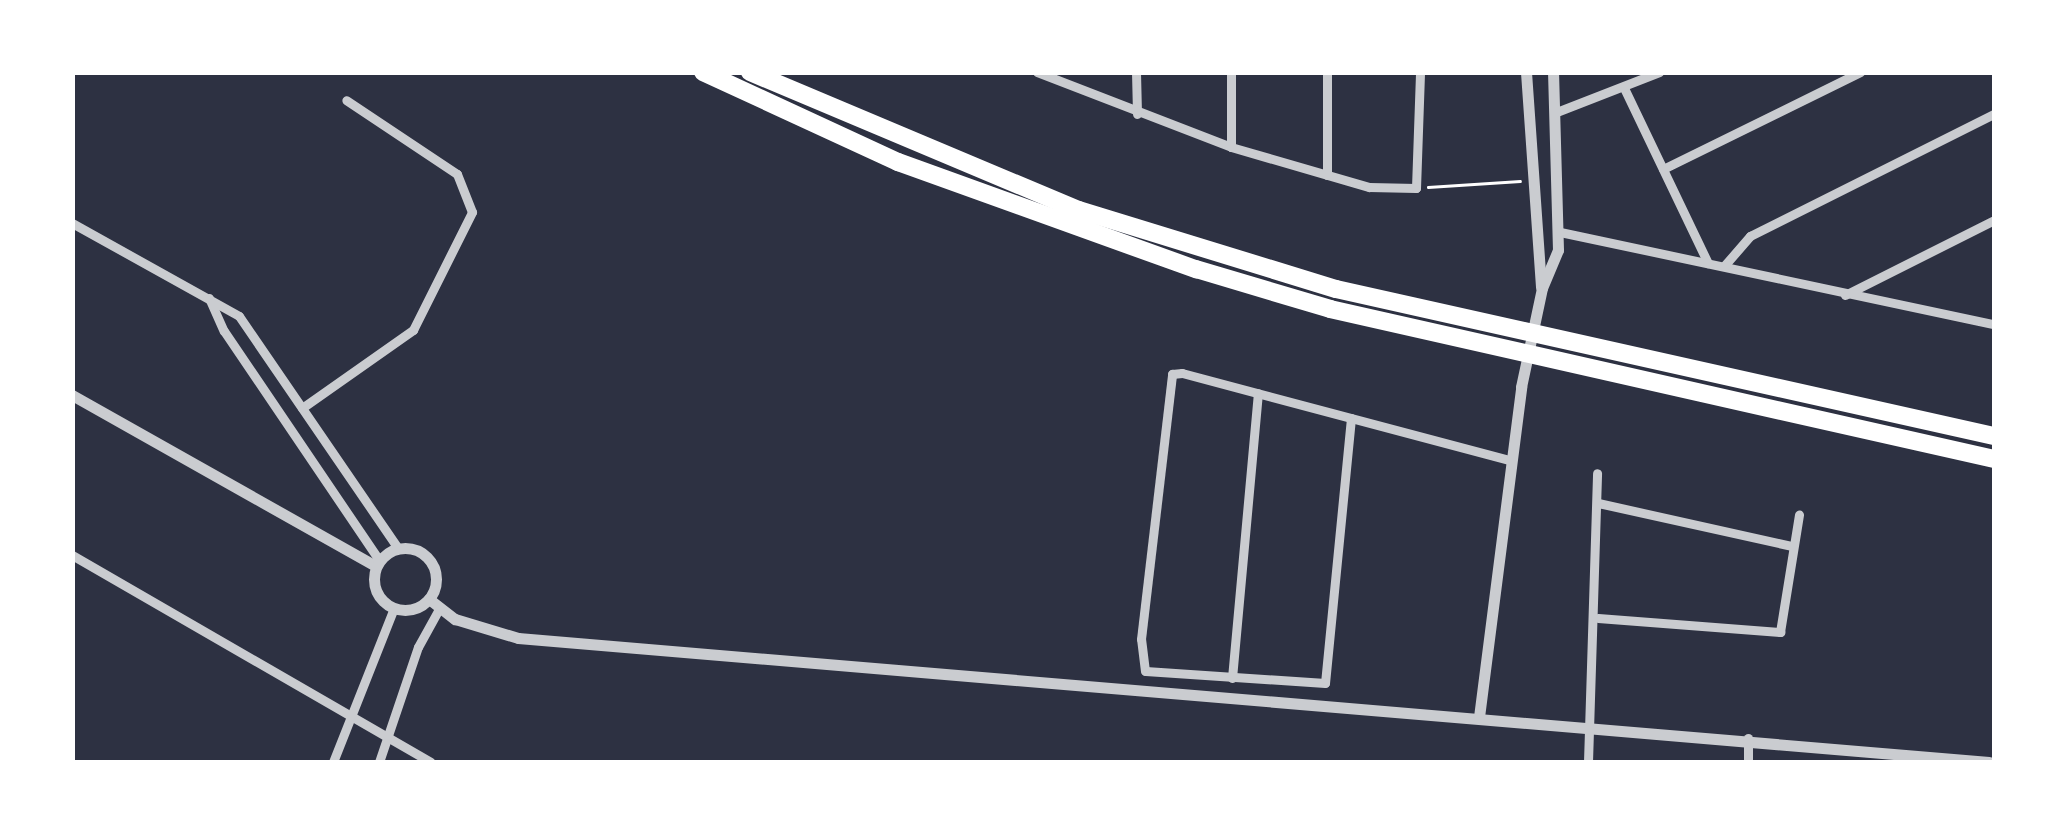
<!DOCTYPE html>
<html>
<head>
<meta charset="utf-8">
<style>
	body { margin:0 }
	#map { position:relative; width:2067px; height:835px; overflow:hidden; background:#2d3142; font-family:"DejaVu Sans",sans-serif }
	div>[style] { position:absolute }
	.path>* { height:2.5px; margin:-1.25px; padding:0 1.25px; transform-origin:1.25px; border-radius:1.25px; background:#fff }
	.minor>* { height:9px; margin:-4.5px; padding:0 4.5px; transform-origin:4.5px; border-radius:4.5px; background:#caccd0 }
	.tertiary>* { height:11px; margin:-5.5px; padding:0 5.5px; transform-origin:5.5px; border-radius:5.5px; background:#caccd0 }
	.tertiary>.ring { margin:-5.5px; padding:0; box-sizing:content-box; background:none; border:11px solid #caccd0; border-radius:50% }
	.motorway>* { height:18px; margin:-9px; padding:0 9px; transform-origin:9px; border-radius:9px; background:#fff }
	span { translate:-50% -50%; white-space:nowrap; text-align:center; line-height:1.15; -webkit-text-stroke:10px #fff; paint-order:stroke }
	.frame { position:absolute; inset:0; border:75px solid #fff; pointer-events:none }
</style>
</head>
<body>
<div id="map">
	<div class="path">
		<div style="left:1428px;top:187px;width:92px;rotate:-3.7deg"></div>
	</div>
	<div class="minor">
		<div style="left:1037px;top:72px;width:208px;rotate:21.1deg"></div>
		<div style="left:1231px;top:147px;width:144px;rotate:16.2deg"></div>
		<div style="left:1369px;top:187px;width:47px;rotate:1.2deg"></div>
		<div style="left:1416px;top:188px;width:116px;rotate:-88deg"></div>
		<div style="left:1136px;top:72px;width:42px;rotate:88.6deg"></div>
		<div style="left:1327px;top:72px;width:103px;rotate:90deg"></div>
		<div style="left:1625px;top:90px;width:192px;rotate:64.4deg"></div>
		<div style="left:1554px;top:113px;width:113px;rotate:-21.3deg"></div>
		<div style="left:1231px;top:147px;width:75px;rotate:-90deg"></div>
		<div style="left:1663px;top:169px;width:220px;rotate:-26.2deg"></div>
		<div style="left:72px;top:223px;width:191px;rotate:29.1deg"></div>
		<div style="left:239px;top:316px;width:281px;rotate:55.6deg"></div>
		<div style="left:1560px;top:232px;width:444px;rotate:12deg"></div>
		<div style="left:1724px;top:266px;width:40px;rotate:-49deg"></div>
		<div style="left:1750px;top:236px;width:273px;rotate:-26.6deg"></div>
		<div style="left:1845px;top:295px;width:167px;rotate:-26.7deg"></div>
		<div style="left:209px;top:298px;width:36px;rotate:66deg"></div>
		<div style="left:224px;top:331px;width:277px;rotate:55.9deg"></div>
		<div style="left:302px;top:408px;width:136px;rotate:-35.1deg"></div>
		<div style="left:413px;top:330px;width:132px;rotate:-63.4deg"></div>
		<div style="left:472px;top:212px;width:41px;rotate:-111.5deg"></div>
		<div style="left:457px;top:174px;width:133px;rotate:-146.3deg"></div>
		<div style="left:1351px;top:418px;width:266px;rotate:95.6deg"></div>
		<div style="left:1325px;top:683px;width:180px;rotate:-176.2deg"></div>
		<div style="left:1145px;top:671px;width:32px;rotate:-97deg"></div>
		<div style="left:1141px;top:639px;width:267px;rotate:-83.3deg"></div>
		<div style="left:1172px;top:374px;width:10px;rotate:-6deg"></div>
		<div style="left:1182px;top:373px;width:339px;rotate:14.9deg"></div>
		<div style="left:1598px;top:503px;width:199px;rotate:12.5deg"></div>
		<div style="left:72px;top:555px;width:414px;rotate:30deg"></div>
		<div style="left:1598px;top:618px;width:183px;rotate:4.4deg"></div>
		<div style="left:1780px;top:632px;width:119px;rotate:-80.8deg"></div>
		<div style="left:1232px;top:678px;width:286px;rotate:-84.8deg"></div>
		<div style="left:1748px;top:738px;width:24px;rotate:90deg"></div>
		<div style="left:333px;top:762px;width:166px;rotate:-68.4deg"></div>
		<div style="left:379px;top:762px;width:121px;rotate:-71.3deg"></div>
		<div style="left:418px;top:647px;width:43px;rotate:-61.1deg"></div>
		<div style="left:1588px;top:762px;width:289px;rotate:-88.2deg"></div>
	</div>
	<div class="tertiary">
		<div style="left:1526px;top:72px;width:216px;rotate:86deg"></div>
		<div style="left:72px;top:395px;width:349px;rotate:29.4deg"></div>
		<div class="ring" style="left:374px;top:548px;width:51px;height:51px"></div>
		<div style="left:429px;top:599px;width:33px;rotate:38deg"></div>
		<div style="left:455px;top:619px;width:66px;rotate:16.8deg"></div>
		<div style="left:518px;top:638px;width:1476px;rotate:4.82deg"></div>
		<div style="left:1479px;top:717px;width:333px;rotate:-82.7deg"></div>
		<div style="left:1521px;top:387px;width:101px;rotate:-78deg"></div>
		<div style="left:1542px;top:288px;width:41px;rotate:-67.2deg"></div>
		<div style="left:1558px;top:250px;width:178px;rotate:-91.6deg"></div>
	</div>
	<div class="motorway">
		<div style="left:703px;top:72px;width:215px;rotate:24.8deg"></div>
		<div style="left:898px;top:162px;width:317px;rotate:19.8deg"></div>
		<div style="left:1196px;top:269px;width:140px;rotate:16.6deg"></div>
		<div style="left:1330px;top:309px;width:681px;rotate:12.73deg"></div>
		<div style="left:750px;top:72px;width:357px;rotate:22.8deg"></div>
		<div style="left:1079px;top:210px;width:269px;rotate:17.1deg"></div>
		<div style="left:1336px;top:289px;width:674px;rotate:12.59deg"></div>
	</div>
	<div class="frame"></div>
</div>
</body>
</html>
